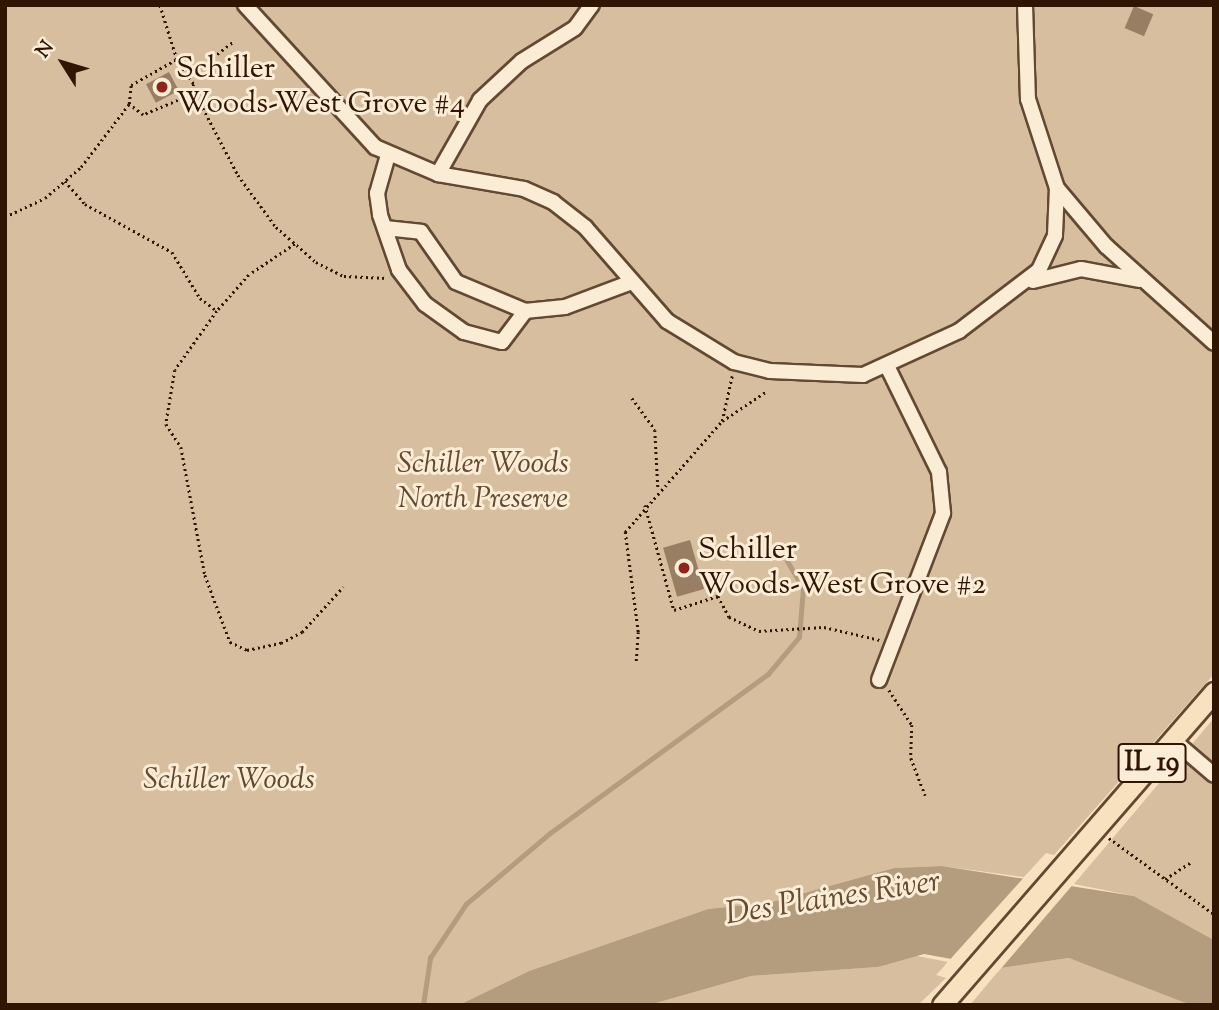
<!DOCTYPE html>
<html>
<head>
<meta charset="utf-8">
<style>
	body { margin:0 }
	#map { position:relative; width:1219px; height:1010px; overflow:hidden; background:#f8e1be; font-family:"Sorts Mill Goudy",serif }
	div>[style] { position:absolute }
	.green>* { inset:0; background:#d6be9e }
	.water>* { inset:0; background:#b49c7e }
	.pier>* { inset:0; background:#f8e1be }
	.stream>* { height:4.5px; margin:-2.25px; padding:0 2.25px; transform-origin:2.25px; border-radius:2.25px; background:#b49c7e }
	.building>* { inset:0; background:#987f64; transform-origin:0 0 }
	.path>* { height:2.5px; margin-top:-1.25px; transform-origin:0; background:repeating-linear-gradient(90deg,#311503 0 2px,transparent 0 5.5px) }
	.roads { filter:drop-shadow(2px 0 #634832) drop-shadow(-2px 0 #634832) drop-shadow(0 2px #634832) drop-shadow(0 -2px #634832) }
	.minor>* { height:14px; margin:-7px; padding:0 7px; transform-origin:7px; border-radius:7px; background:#faecd5 }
	.major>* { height:19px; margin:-9.5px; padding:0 9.5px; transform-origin:9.5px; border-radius:9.5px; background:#f8e1be }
	.dots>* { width:19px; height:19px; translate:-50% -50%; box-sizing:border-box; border:4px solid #faecd5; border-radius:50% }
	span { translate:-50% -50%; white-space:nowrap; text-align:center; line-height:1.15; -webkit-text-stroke:6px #faecd5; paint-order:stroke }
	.shield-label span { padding:2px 5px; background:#faecd5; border:2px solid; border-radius:5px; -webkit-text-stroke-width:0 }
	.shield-label { font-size:28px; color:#311503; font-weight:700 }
	.poi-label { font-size:30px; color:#311503 }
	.left { translate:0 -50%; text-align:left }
	.park-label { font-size:30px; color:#634832; font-style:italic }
	.water-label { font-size:32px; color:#654b34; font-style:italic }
	.frame { position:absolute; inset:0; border:7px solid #311503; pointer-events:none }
	.north { position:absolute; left:28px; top:28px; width:70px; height:70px; -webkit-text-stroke:5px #faecd5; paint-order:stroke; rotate:307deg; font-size:19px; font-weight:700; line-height:28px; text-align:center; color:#311503 }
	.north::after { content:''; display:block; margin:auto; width:24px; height:32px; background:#311503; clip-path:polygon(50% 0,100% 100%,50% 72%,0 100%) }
</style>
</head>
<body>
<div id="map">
	<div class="green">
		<div style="clip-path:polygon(5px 5px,1214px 5px,1214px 674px,1054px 855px,1046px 853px,1024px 877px,942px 866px,894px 868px,772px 902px,708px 909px,529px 971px,459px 1005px,5px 1005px)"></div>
		<div style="clip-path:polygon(1214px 718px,1214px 940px,1134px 896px,1074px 884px)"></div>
		<div style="clip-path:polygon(907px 954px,948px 962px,936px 975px,946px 978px,918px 1005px,649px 1005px,751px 976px,878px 967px)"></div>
		<div style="clip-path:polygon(1069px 958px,1138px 982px,1191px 1005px,970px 1005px,1001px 968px)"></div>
	</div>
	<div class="water">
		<div style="clip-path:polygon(942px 866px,1134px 896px,1214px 940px,1214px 1005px,1191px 1005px,1069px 958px,1001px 968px,924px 954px,878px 967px,751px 976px,649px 1005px,459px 1005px,529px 971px,708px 909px,772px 902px,894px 868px)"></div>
	</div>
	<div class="pier">
		<div style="clip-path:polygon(1027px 874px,1076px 881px,998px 972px,945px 965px)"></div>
	</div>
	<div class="stream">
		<div style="left:423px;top:1005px;width:48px;rotate:-81.5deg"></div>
		<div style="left:430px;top:958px;width:65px;rotate:-56.3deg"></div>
		<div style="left:466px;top:904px;width:110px;rotate:-40.2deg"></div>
		<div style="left:550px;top:833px;width:270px;rotate:-36.1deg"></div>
		<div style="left:768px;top:674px;width:48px;rotate:-50deg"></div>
		<div style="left:799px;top:637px;width:49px;rotate:-85.3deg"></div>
		<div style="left:803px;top:588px;width:31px;rotate:-121deg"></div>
	</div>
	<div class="building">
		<div style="left:1134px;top:6px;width:21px;height:24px;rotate:23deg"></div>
		<div style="left:169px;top:72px;width:21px;height:26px;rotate:62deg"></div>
		<div style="left:690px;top:540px;width:51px;height:28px;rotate:74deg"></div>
	</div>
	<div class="path">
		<div style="left:160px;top:5px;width:57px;rotate:72.5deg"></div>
		<div style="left:177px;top:59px;width:30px;rotate:56deg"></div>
		<div style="left:194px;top:84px;width:13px;rotate:117deg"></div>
		<div style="left:188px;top:96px;width:49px;rotate:157.1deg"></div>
		<div style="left:143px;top:115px;width:18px;rotate:-142deg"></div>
		<div style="left:129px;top:104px;width:19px;rotate:-84deg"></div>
		<div style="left:131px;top:85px;width:53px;rotate:-29.5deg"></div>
		<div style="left:191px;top:74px;width:54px;rotate:-37.5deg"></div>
		<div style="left:188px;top:96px;width:19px;rotate:39deg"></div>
		<div style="left:203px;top:108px;width:76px;rotate:62.4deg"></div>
		<div style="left:238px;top:175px;width:64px;rotate:53.8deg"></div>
		<div style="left:276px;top:227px;width:53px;rotate:41.2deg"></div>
		<div style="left:316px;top:262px;width:31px;rotate:27deg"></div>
		<div style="left:344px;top:276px;width:43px;rotate:2.7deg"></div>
		<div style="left:65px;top:181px;width:30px;rotate:49deg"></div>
		<div style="left:85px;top:204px;width:99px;rotate:28.9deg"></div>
		<div style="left:172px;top:252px;width:54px;rotate:58.7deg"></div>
		<div style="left:200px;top:298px;width:21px;rotate:37deg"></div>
		<div style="left:5px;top:217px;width:44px;rotate:-25.4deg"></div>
		<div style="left:45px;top:198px;width:48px;rotate:-40.7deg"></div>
		<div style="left:81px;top:167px;width:79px;rotate:-52.7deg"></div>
		<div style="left:295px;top:244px;width:55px;rotate:146deg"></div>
		<div style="left:249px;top:275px;width:48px;rotate:131.6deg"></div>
		<div style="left:217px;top:311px;width:72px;rotate:125.4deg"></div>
		<div style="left:175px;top:370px;width:55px;rotate:99.5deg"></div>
		<div style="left:166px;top:424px;width:27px;rotate:57deg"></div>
		<div style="left:181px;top:447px;width:130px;rotate:79.4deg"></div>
		<div style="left:205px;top:575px;width:72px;rotate:69.5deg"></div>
		<div style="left:230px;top:642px;width:19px;rotate:25deg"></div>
		<div style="left:247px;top:650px;width:35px;rotate:-12deg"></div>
		<div style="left:281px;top:643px;width:24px;rotate:-28deg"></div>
		<div style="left:302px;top:632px;width:61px;rotate:-47.7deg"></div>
		<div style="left:632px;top:398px;width:39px;rotate:54deg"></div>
		<div style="left:655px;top:430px;width:57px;rotate:87deg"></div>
		<div style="left:722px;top:421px;width:54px;rotate:-33.7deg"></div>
		<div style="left:645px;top:505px;width:109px;rotate:74.6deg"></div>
		<div style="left:674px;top:610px;width:46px;rotate:-17.7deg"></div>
		<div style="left:718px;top:596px;width:24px;rotate:62deg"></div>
		<div style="left:729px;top:617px;width:33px;rotate:25deg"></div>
		<div style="left:759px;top:631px;width:65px;rotate:-3.5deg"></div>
		<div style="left:824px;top:627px;width:57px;rotate:13.1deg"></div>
		<div style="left:636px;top:661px;width:29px;rotate:-86deg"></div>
		<div style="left:638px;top:632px;width:101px;rotate:-97.4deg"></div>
		<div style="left:625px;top:532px;width:147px;rotate:-48.9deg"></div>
		<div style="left:722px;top:421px;width:46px;rotate:-77.5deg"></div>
		<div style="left:889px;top:690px;width:42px;rotate:56.7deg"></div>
		<div style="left:912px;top:725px;width:33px;rotate:92deg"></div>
		<div style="left:911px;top:758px;width:40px;rotate:69deg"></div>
		<div style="left:1109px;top:838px;width:130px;rotate:35.9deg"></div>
		<div style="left:1165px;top:879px;width:30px;rotate:-33deg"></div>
	</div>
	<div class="roads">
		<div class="minor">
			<div style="left:245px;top:5px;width:193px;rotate:47.5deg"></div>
			<div style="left:375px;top:147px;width:69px;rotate:23.2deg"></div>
			<div style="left:438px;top:174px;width:87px;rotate:9.9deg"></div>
			<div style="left:524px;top:189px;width:32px;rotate:24deg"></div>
			<div style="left:553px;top:202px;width:41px;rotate:38deg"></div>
			<div style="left:585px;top:227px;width:125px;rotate:48.9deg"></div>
			<div style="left:667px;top:321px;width:79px;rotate:31.5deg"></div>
			<div style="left:734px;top:362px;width:37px;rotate:14deg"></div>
			<div style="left:770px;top:371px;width:93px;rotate:2.5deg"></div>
			<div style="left:863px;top:375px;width:106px;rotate:-24.6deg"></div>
			<div style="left:959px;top:331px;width:101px;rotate:-37.3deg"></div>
			<div style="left:1039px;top:270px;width:38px;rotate:-65deg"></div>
			<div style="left:1055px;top:235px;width:47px;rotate:-87.6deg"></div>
			<div style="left:1025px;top:5px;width:94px;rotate:88.2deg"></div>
			<div style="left:1028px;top:99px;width:94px;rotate:72deg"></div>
			<div style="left:1057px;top:188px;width:76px;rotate:49.8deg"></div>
			<div style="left:1106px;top:246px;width:145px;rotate:41.9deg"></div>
			<div style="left:388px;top:155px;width:40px;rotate:106deg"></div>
			<div style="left:377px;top:193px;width:22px;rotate:82deg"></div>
			<div style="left:380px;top:215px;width:58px;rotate:70.9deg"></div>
			<div style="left:399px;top:270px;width:43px;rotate:52.6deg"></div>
			<div style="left:425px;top:304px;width:48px;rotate:35.7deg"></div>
			<div style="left:464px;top:332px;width:39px;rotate:15deg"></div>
			<div style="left:502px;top:342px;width:39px;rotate:-53deg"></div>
			<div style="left:438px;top:174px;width:85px;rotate:-60.4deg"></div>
			<div style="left:480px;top:100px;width:57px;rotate:-42.9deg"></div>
			<div style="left:522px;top:61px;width:62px;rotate:-31.9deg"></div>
			<div style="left:575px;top:28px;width:29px;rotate:-54deg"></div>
			<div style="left:385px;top:228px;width:36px;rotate:6deg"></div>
			<div style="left:421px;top:232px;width:61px;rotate:55deg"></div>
			<div style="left:456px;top:282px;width:75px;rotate:22.8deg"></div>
			<div style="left:525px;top:311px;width:40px;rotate:-5.7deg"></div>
			<div style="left:565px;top:307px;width:68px;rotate:-20.6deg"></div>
			<div style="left:1033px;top:281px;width:49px;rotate:-14deg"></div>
			<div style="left:1081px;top:269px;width:59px;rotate:10.7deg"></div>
			<div style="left:879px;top:680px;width:179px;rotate:-69deg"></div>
			<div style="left:943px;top:513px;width:41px;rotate:-95.6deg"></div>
			<div style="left:939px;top:472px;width:116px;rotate:-116.1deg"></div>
			<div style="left:1172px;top:739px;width:55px;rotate:40.6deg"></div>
		</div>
		<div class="major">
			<div style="left:942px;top:1005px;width:415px;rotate:-49deg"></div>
		</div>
	</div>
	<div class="dots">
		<div style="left:162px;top:87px;background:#8f2418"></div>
		<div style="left:684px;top:568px;background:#8f2418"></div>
	</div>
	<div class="shield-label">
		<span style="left:1152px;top:763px">IL 19</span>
	</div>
	<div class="poi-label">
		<span class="left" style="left:176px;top:87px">Schiller<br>Woods-West Grove #4</span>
		<span class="left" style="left:698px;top:568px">Schiller<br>Woods-West Grove #2</span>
	</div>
	<div class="park-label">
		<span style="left:483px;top:482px">Schiller Woods<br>North Preserve</span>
		<span style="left:229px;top:781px">Schiller Woods</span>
	</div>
	<div class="water-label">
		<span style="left:833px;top:899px;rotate:-9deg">Des Plaines River</span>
	</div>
	<div class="frame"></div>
	<div class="north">N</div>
</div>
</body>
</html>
